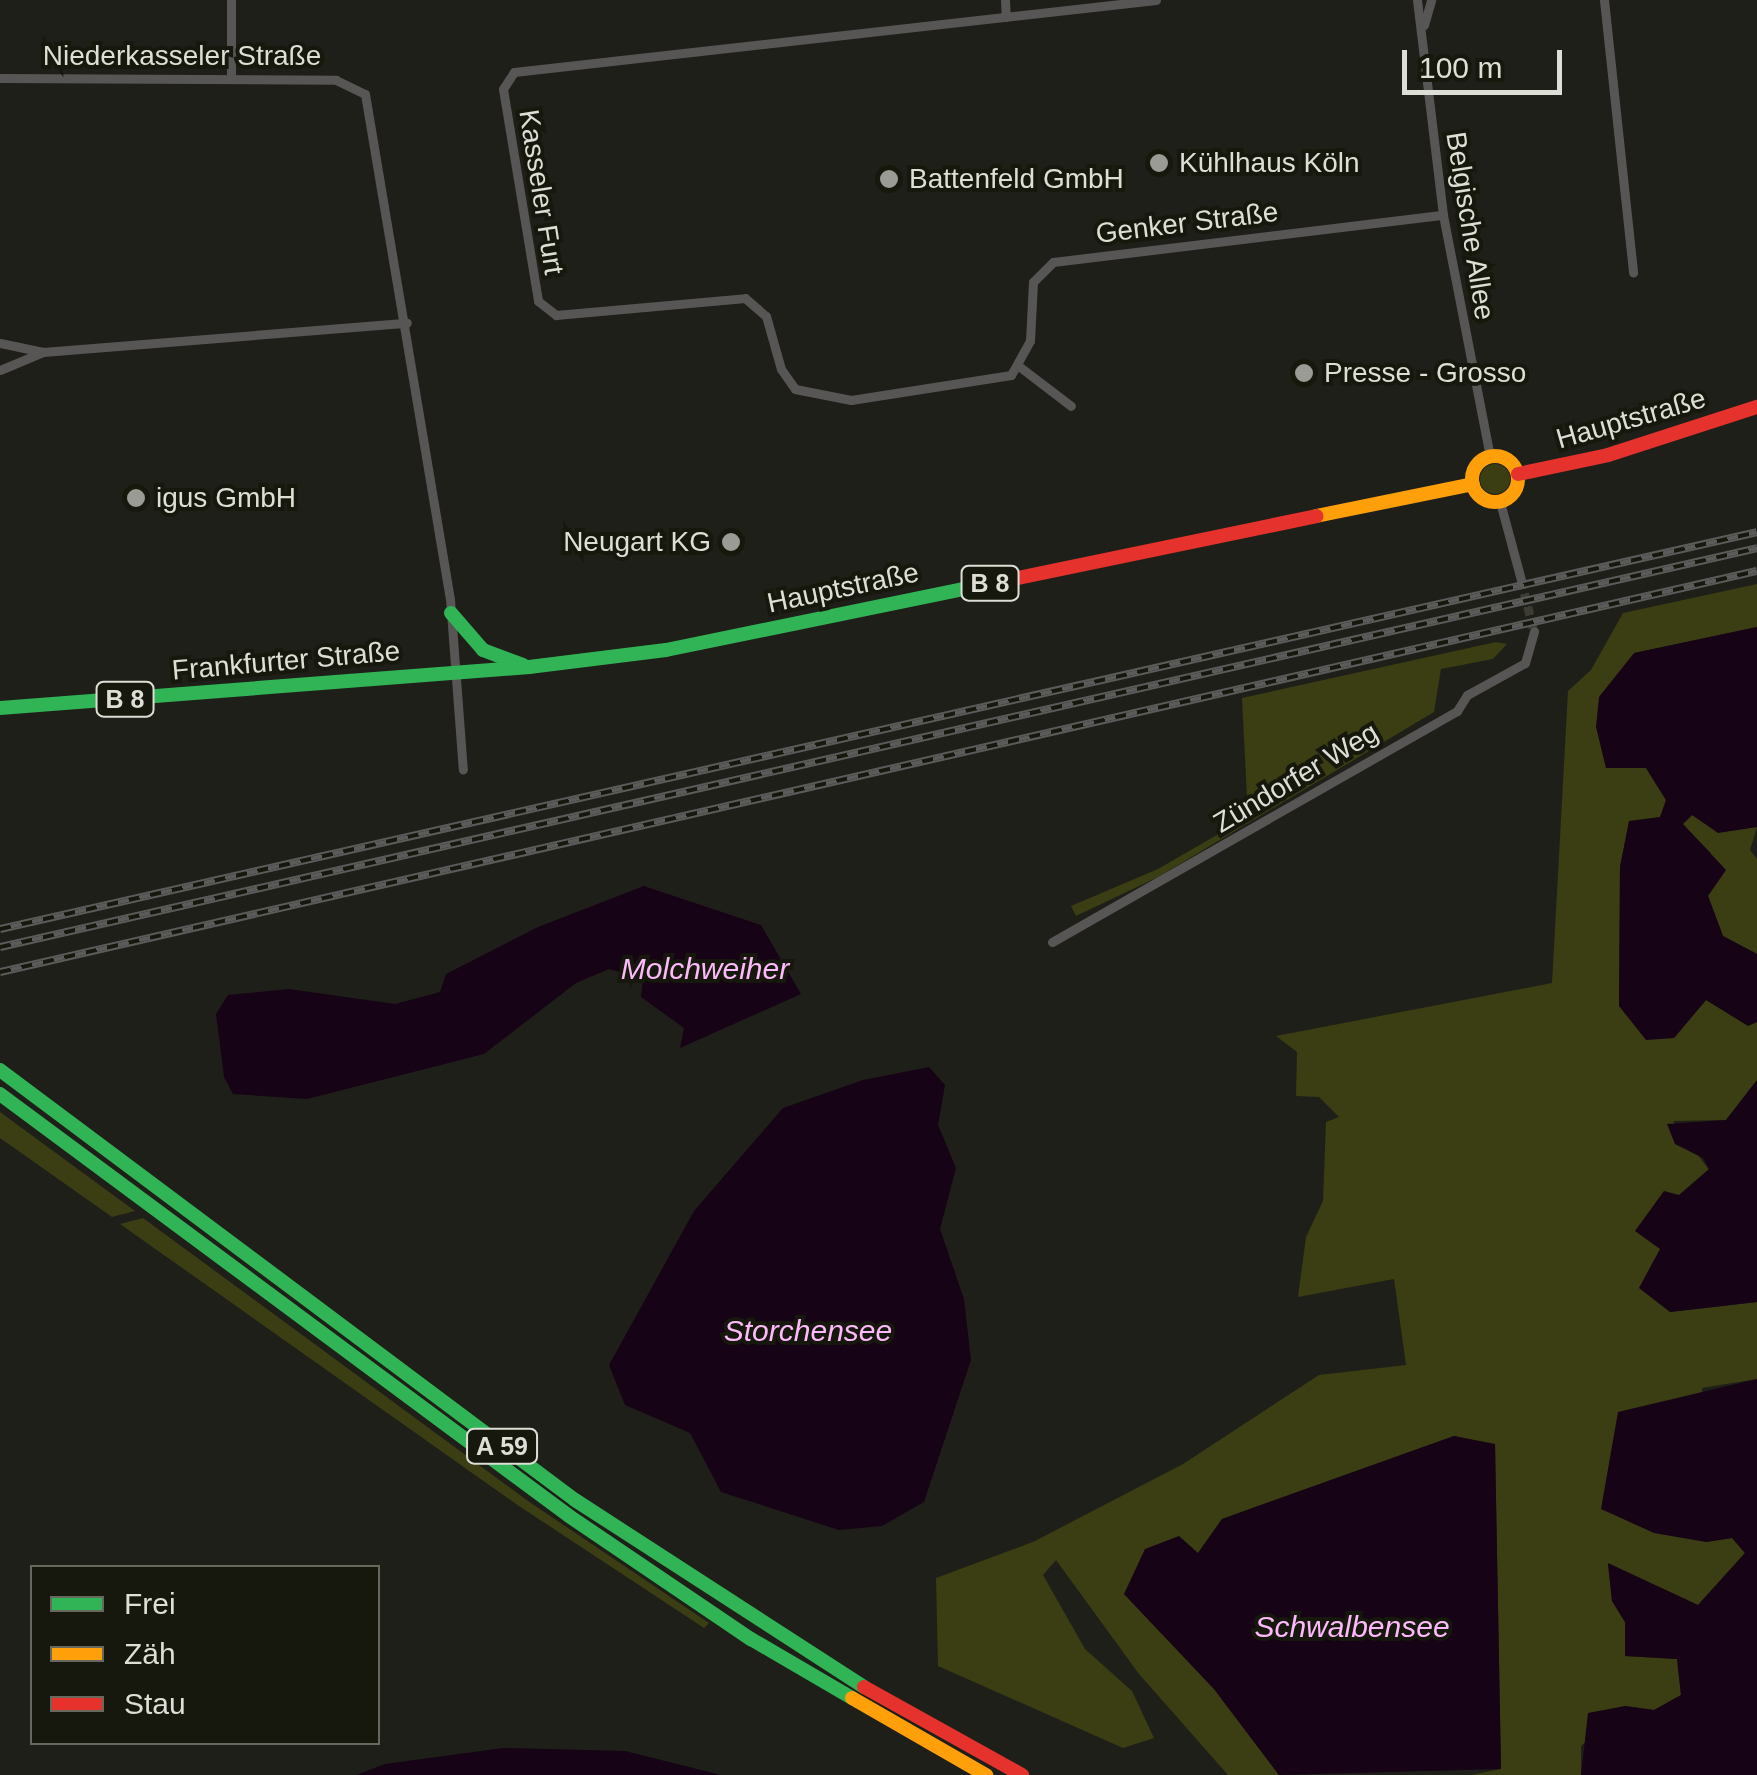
<!DOCTYPE html>
<html>
<head>
<meta charset="utf-8">
<style>
	body { margin:0 }
	#map { position:relative; width:1757px; height:1775px; overflow:hidden; background:#1f1f19; font-family:Helvetica,sans-serif }
	div>[style] { position:absolute }
	.green>* { inset:0; background:#3b3d13 }
	.round { border-radius:50% }
	.water>* { inset:0; background:#160315 }
	.street-tunnel>* { height:9px; margin-top:-4.5px; transform-origin:0; background:repeating-linear-gradient(90deg,#3c3c35 0 9px,transparent 0 13.5px) }
	.street>* { height:9px; margin:-4.5px; padding:0 4.5px; transform-origin:4.5px; border-radius:4.5px; background:#575655 }
	.fast>* { height:14px; margin:-7px; padding:0 7px; transform-origin:7px; border-radius:7px; background:#30b455 }
	.slow>* { height:14px; margin:-7px; padding:0 7px; transform-origin:7px; border-radius:7px; background:#ff9f0a }
	.slow>.ring { margin:-7px; padding:0; box-sizing:content-box; background:none; border:14px solid #ff9f0a; border-radius:50% }
	.jam>* { height:14px; margin:-7px; padding:0 7px; transform-origin:7px; border-radius:7px; background:#e5322d }
	.rail>* { height:8px; margin-top:-4px; transform-origin:0; background:repeating-linear-gradient(90deg,#17180d 0 11px,#5b5b5a 0 22px); box-sizing:border-box; border-block:2px solid #5b5b5a }
	.dots>* { width:28px; height:28px; translate:-50% -50%; box-sizing:border-box; border:5px solid #17180d; border-radius:50% }
	span { translate:-50% -50%; white-space:nowrap; text-align:center; line-height:1.15; -webkit-text-stroke:8px #17180d; paint-order:stroke }
	.shield-label span { padding:2px 8px; background:#17180d; border:2px solid; border-radius:8px; -webkit-text-stroke-width:0 }
	.shield-label { font-size:25px; color:#ddded6; font-weight:700 }
	.street-label { font-size:28px; color:#ddded6 }
	.poi-label { font-size:28px; color:#ddded6 }
	.left { translate:0 -50%; text-align:left }
	.right { translate:-100% -50%; text-align:right }
	.water-label { font-size:30px; color:#fdbafa; font-style:italic }
	.legend { position:absolute; left:30px; top:1565px; width:350px; height:180px; box-sizing:border-box; background:#17180d; border:2px solid #66675d; margin:0; padding:12px 18px; list-style:none; font-size:30px; color:#ddded6 }
	.legend li { display:flex; align-items:center; gap:20px; height:50px }
	.legend b { width:50px; border:2px solid #66675d }
	.scale { position:absolute; left:1402px; top:50px; width:160px; height:45px; box-sizing:border-box; border:5px solid #ddded6; border-top:0; padding-left:12px; font-size:30px; line-height:35px; white-space:nowrap; color:#ddded6; -webkit-text-stroke:8px #17180d; paint-order:stroke }
</style>
</head>
<body>
<div id="map">
	<div class="green">
		<div class="round" style="left:1480px;top:464px;width:30px;height:30px"></div>
		<div style="clip-path:polygon(1757px 584px,1757px 627px,1634px 653px,1646px 768px,1666px 800px,1661px 817px,1629px 822px,1620px 867px,1619px 1006px,1674px 1038px,1706px 1000px,1748px 1025px,1757px 1022px,1757px 1080px,1726px 1120px,1673px 1121px,1709px 1170px,1679px 1195px,1660px 1249px,1670px 1312px,1757px 1302px,1757px 1379px,1702px 1388px,1706px 1542px,1732px 1538px,1745px 1553px,1698px 1605px,1608px 1564px,1612px 1601px,1625px 1622px,1625px 1656px,1677px 1659px,1681px 1695px,1654px 1710px,1625px 1706px,1581px 1746px,1581px 1775px,1471px 1775px,1501px 1769px,1495px 1445px,1454px 1436px,1222px 1519px,1198px 1553px,1124px 1594px,1214px 1689px,1279px 1775px,1228px 1775px,1139px 1674px,1056px 1560px,1043px 1575px,1085px 1649px,1132px 1691px,1154px 1738px,1123px 1748px,938px 1666px,936px 1578px,1033px 1542px,1183px 1464px,1319px 1375px,1406px 1365px,1394px 1279px,1298px 1297px,1306px 1237px,1323px 1201px,1326px 1122px,1339px 1117px,1319px 1097px,1296px 1096px,1297px 1052px,1276px 1036px,1552px 983px,1568px 691px,1591px 670px,1623px 613px)"></div>
		<div style="clip-path:polygon(1496px 642px,1507px 644px,1493px 659px,1441px 669px,1434px 712px,1158px 877px,1076px 916px,1071px 906px,1158px 869px,1248px 817px,1242px 698px)"></div>
		<div style="clip-path:polygon(1692px 815px,1732px 830px,1757px 827px,1750px 850px,1757px 859px,1757px 954px,1723px 936px,1708px 896px,1711px 853px,1682px 824px)"></div>
		<div style="clip-path:polygon(0 1112px,135px 1211px,112px 1217px,0 1138px)"></div>
		<div style="clip-path:polygon(143px 1218px,528px 1501px,709px 1623px,704px 1628px,519px 1506px,120px 1224px)"></div>
	</div>
	<div class="water">
		<div style="clip-path:polygon(1757px 627px,1757px 827px,1718px 833px,1692px 815px,1683px 824px,1726px 870px,1708px 896px,1723px 936px,1757px 954px,1757px 1022px,1748px 1026px,1706px 1000px,1674px 1038px,1646px 1040px,1619px 1006px,1620px 867px,1629px 821px,1660px 817px,1666px 800px,1646px 768px,1606px 768px,1596px 727px,1599px 697px,1634px 653px)"></div>
		<div style="clip-path:polygon(644px 886px,761px 925px,801px 994px,680px 1048px,684px 1028px,641px 997px,643px 979px,609px 969px,576px 983px,484px 1054px,307px 1099px,233px 1094px,224px 1077px,216px 1014px,228px 995px,289px 989px,395px 1004px,440px 992px,446px 974px,538px 927px)"></div>
		<div style="clip-path:polygon(929px 1067px,945px 1085px,938px 1125px,956px 1168px,940px 1229px,964px 1299px,971px 1360px,924px 1502px,882px 1526px,839px 1530px,721px 1492px,690px 1433px,625px 1405px,609px 1365px,694px 1211px,783px 1108px,863px 1080px)"></div>
		<div style="clip-path:polygon(1757px 1080px,1757px 1302px,1670px 1312px,1639px 1288px,1660px 1249px,1635px 1231px,1664px 1191px,1679px 1195px,1709px 1169px,1703px 1158px,1675px 1144px,1667px 1124px,1726px 1120px)"></div>
		<div style="clip-path:polygon(1757px 1379px,1757px 1775px,1581px 1775px,1588px 1713px,1625px 1706px,1654px 1710px,1681px 1695px,1677px 1659px,1625px 1656px,1625px 1622px,1612px 1601px,1608px 1563px,1698px 1605px,1745px 1553px,1732px 1538px,1706px 1542px,1654px 1533px,1601px 1509px,1618px 1412px)"></div>
		<div style="clip-path:polygon(1454px 1436px,1495px 1444px,1501px 1769px,1279px 1775px,1214px 1689px,1124px 1594px,1145px 1549px,1179px 1536px,1198px 1553px,1222px 1519px)"></div>
		<div style="clip-path:polygon(503px 1748px,625px 1751px,721px 1775px,356px 1775px,385px 1764px)"></div>
	</div>
	<div class="street-tunnel">
		<div style="left:1521px;top:580px;width:53px;rotate:75.7deg"></div>
	</div>
	<div class="street">
		<div style="left:1005px;top:0;width:17px;rotate:87deg"></div>
		<div style="left:1156px;top:0;width:646px;rotate:173.6deg"></div>
		<div style="left:514px;top:72px;width:20px;rotate:123deg"></div>
		<div style="left:503px;top:89px;width:215px;rotate:80.6deg"></div>
		<div style="left:538px;top:301px;width:23px;rotate:38deg"></div>
		<div style="left:556px;top:315px;width:190px;rotate:-5.1deg"></div>
		<div style="left:745px;top:298px;width:28px;rotate:41deg"></div>
		<div style="left:766px;top:316px;width:55px;rotate:74.2deg"></div>
		<div style="left:781px;top:369px;width:24px;rotate:55deg"></div>
		<div style="left:795px;top:389px;width:57px;rotate:11.1deg"></div>
		<div style="left:851px;top:400px;width:162px;rotate:-8.9deg"></div>
		<div style="left:1011px;top:375px;width:39px;rotate:-61deg"></div>
		<div style="left:1030px;top:341px;width:59px;rotate:-87.1deg"></div>
		<div style="left:1033px;top:282px;width:28px;rotate:-45deg"></div>
		<div style="left:1053px;top:262px;width:393px;rotate:-6.9deg"></div>
		<div style="left:1417px;top:0;width:217px;rotate:83.1deg"></div>
		<div style="left:1443px;top:215px;width:247px;rotate:79deg"></div>
		<div style="left:1604px;top:0;width:274px;rotate:83.9deg"></div>
		<div style="left:1424px;top:25px;width:26px;rotate:-74deg"></div>
		<div style="left:231px;top:76px;width:76px;rotate:-90deg"></div>
		<div style="left:0;top:78px;width:336px;rotate:0.3deg"></div>
		<div style="left:336px;top:80px;width:32px;rotate:26deg"></div>
		<div style="left:365px;top:94px;width:512px;rotate:80.45deg"></div>
		<div style="left:450px;top:599px;width:171px;rotate:85.7deg"></div>
		<div style="left:0;top:343px;width:44px;rotate:11.8deg"></div>
		<div style="left:43px;top:352px;width:365px;rotate:-4.6deg"></div>
		<div style="left:1020px;top:367px;width:64px;rotate:37.4deg"></div>
		<div style="left:0;top:370px;width:47px;rotate:-22.7deg"></div>
		<div style="left:1500px;top:502px;width:81px;rotate:74.9deg"></div>
		<div style="left:1052px;top:942px;width:466px;rotate:-29.7deg"></div>
		<div style="left:1457px;top:711px;width:19px;rotate:-58deg"></div>
		<div style="left:1467px;top:695px;width:66px;rotate:-28.9deg"></div>
		<div style="left:1525px;top:663px;width:33px;rotate:-74deg"></div>
	</div>
	<div class="fast">
		<div style="left:451px;top:613px;width:49px;rotate:49.1deg"></div>
		<div style="left:483px;top:650px;width:43px;rotate:20.6deg"></div>
		<div style="left:0;top:708px;width:531px;rotate:-4.43deg"></div>
		<div style="left:529px;top:667px;width:138px;rotate:-7.1deg"></div>
		<div style="left:666px;top:650px;width:349px;rotate:-11.6deg"></div>
		<div style="left:0;top:1070px;width:718px;rotate:36.79deg"></div>
		<div style="left:575px;top:1500px;width:344px;rotate:32.9deg"></div>
		<div style="left:0;top:1094px;width:708px;rotate:36.56deg"></div>
		<div style="left:569px;top:1516px;width:220px;rotate:34.1deg"></div>
		<div style="left:751px;top:1639px;width:117px;rotate:30.3deg"></div>
	</div>
	<div class="slow">
		<div class="ring" style="left:1472px;top:456px;width:32px;height:32px"></div>
		<div style="left:1316px;top:516px;width:160px;rotate:-11.5deg"></div>
		<div style="left:852px;top:1698px;width:155px;rotate:29.9deg"></div>
	</div>
	<div class="jam">
		<div style="left:1518px;top:474px;width:92px;rotate:-11.9deg"></div>
		<div style="left:1608px;top:455px;width:157px;rotate:-17.9deg"></div>
		<div style="left:1008px;top:580px;width:315px;rotate:-11.7deg"></div>
		<div style="left:864px;top:1687px;width:181px;rotate:29.1deg"></div>
	</div>
	<div class="rail">
		<div style="left:0;top:929px;width:1801px;rotate:-12.73deg"></div>
		<div style="left:0;top:947px;width:1802px;rotate:-12.79deg"></div>
		<div style="left:0;top:972px;width:1802px;rotate:-12.86deg"></div>
	</div>
	<div class="dots">
		<div style="left:1159px;top:163px;background:#9a9b94"></div>
		<div style="left:889px;top:179px;background:#9a9b94"></div>
		<div style="left:1304px;top:373px;background:#9a9b94"></div>
		<div style="left:136px;top:498px;background:#9a9b94"></div>
		<div style="left:731px;top:542px;background:#9a9b94"></div>
	</div>
	<div class="shield-label">
		<span style="left:990px;top:583px">B 8</span>
		<span style="left:125px;top:699px">B 8</span>
		<span style="left:502px;top:1446px">A 59</span>
	</div>
	<div class="street-label">
		<span style="left:182px;top:56px">Niederkasseler Straße</span>
		<span style="left:541px;top:192px;rotate:81deg">Kasseler Furt</span>
		<span style="left:1187px;top:223px;rotate:-7deg">Genker Straße</span>
		<span style="left:1470px;top:226px;rotate:81deg">Belgische Allee</span>
		<span style="left:1631px;top:419px;rotate:-16deg">Hauptstraße</span>
		<span style="left:843px;top:588px;rotate:-12deg">Hauptstraße</span>
		<span style="left:286px;top:661px;rotate:-5deg">Frankfurter Straße</span>
		<span style="left:1296px;top:778px;rotate:-31deg">Zündorfer Weg</span>
	</div>
	<div class="poi-label">
		<span class="left" style="left:1179px;top:163px">Kühlhaus Köln</span>
		<span class="left" style="left:909px;top:179px">Battenfeld GmbH</span>
		<span class="left" style="left:1324px;top:373px">Presse - Grosso</span>
		<span class="left" style="left:156px;top:498px">igus GmbH</span>
		<span class="right" style="left:711px;top:542px">Neugart KG</span>
	</div>
	<div class="water-label">
		<span style="left:705px;top:969px">Molchweiher</span>
		<span style="left:808px;top:1331px">Storchensee</span>
		<span style="left:1352px;top:1627px">Schwalbensee</span>
	</div>
	<ul class="legend">
	<li><b style="height:12px;background:#30b455"></b>Frei</li>
	<li><b style="height:12px;background:#ff9f0a"></b>Zäh</li>
	<li><b style="height:12px;background:#e5322d"></b>Stau</li>
	</ul>
	<div class="scale">100 m</div>
</div>
</body>
</html>
